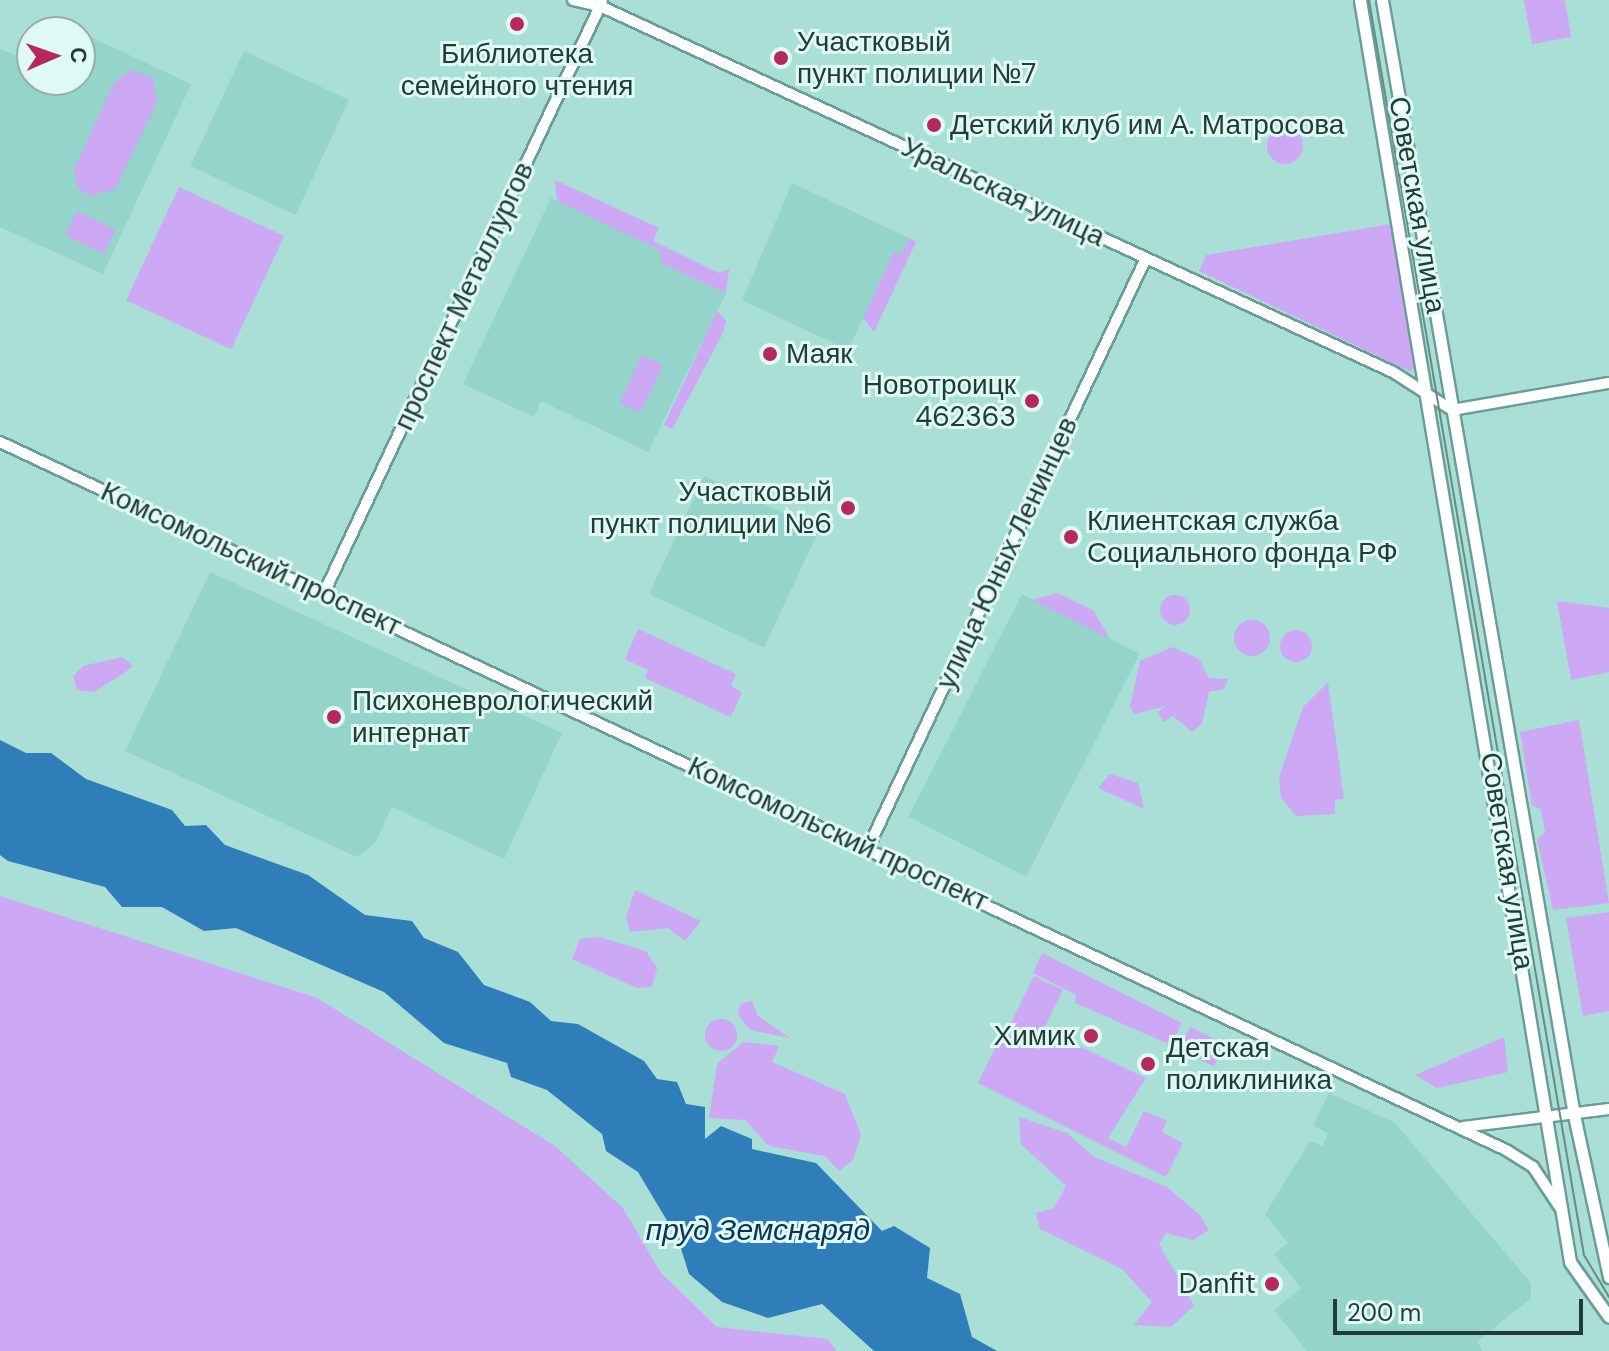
<!DOCTYPE html>
<html>
<head>
<meta charset="utf-8">
<style>
	body { margin:0 }
	#map { position:relative; width:1609px; height:1351px; overflow:hidden; background:#a9dfd7; font-family:"DM Sans",sans-serif }
	div>[style] { position:absolute }
	.built>* { inset:0; background:#95d4cb; transform-origin:0 0 }
	.green>* { inset:0; background:#cca8f5; transform-origin:0 0 }
	.round { border-radius:50% }
	.water>* { inset:0; background:#307eb9 }
	.roads { filter:drop-shadow(2px 0 #699d96) drop-shadow(-2px 0 #699d96) drop-shadow(0 2px #699d96) drop-shadow(0 -2px #699d96) }
	.tertiary>* { height:10px; margin:-5px; padding:0 5px; transform-origin:5px; border-radius:5px; background:#fff }
	.secondary>* { height:11px; margin:-5.5px; padding:0 5.5px; transform-origin:5.5px; border-radius:5.5px; background:#fff }
	.tram>* { height:2px; margin:-1px; padding:0 1px; transform-origin:1px; border-radius:1px; background:#668c86 }
	.dots>* { width:22px; height:22px; translate:-50% -50%; box-sizing:border-box; border:4px solid #dffaf5; border-radius:50% }
	span { translate:-50% -50%; white-space:nowrap; text-align:center; line-height:1.15; -webkit-text-stroke:6px #dffaf5; paint-order:stroke }
	.poi-label { font-size:28px; color:#253b38 }
	.left { translate:0 -50%; text-align:left }
	.right { translate:-100% -50%; text-align:right }
	.street-label { font-size:28px; color:#253b38 }
	.water-label { font-size:30px; color:#0a3554; font-style:italic }
	.north { position:absolute; left:16px; top:16px; width:80px; height:80px; box-sizing:border-box; background:#dffaf5; border:2px solid #95aea9; border-radius:50%; rotate:88deg; font-size:22px; font-weight:700; line-height:32px; text-align:center; color:#253b38 }
	.north::after { content:''; display:block; margin:auto; width:28px; height:36px; background:#b7295c; clip-path:polygon(50% 0,100% 100%,50% 72%,0 100%) }
	.scale { position:absolute; left:1333px; top:1299px; width:250px; height:36px; box-sizing:border-box; border:4px solid #253b38; border-top:0; padding-left:10px; font-size:24px; line-height:28px; white-space:nowrap; color:#253b38; -webkit-text-stroke:6px #dffaf5; paint-order:stroke }
</style>
</head>
<body>
<div id="map">
	<div class="built">
		<div style="clip-path:polygon(80px 32px,191px 84px,103px 274px,0 227px,0 49px,32px 62px,32px 80px,80px 80px)"></div>
		<div style="left:244px;top:51px;width:116px;height:127px;rotate:25deg"></div>
		<div style="clip-path:polygon(792px 183px,909px 238px,901px 256px,894px 253px,848px 350px,742px 300px)"></div>
		<div style="clip-path:polygon(551px 198px,661px 250px,662px 263px,726px 293px,648px 452px,541px 401px,534px 417px,463px 384px)"></div>
		<div style="left:704px;top:476px;width:127px;height:130px;rotate:25deg"></div>
		<div style="clip-path:polygon(210px 572px,562px 733px,504px 859px,392px 807px,375px 843px,357px 857px,125px 751px)"></div>
		<div style="left:1022px;top:594px;width:132px;height:250px;rotate:27deg"></div>
		<div style="clip-path:polygon(1329px 1093px,1394px 1122px,1531px 1283px,1531px 1298px,1478px 1341px,1482px 1351px,1307px 1351px,1274px 1310px,1301px 1288px,1274px 1254px,1288px 1243px,1265px 1214px,1310px 1141px,1323px 1146px,1328px 1133px,1313px 1126px)"></div>
	</div>
	<div class="green">
		<div style="clip-path:polygon(1524px 0,1565px 0,1571px 37px,1532px 44px)"></div>
		<div style="clip-path:polygon(131px 70px,153px 78px,157px 102px,115px 189px,89px 196px,77px 187px,74px 169px,114px 83px)"></div>
		<div class="round" style="left:1267px;top:128px;width:36px;height:36px"></div>
		<div style="clip-path:polygon(555px 180px,659px 228px,653px 241px,719px 273px,729px 269px,726px 293px,661px 263px,660px 250px,557px 201px)"></div>
		<div style="left:179px;top:187px;width:116px;height:125px;rotate:25deg"></div>
		<div style="left:77px;top:211px;width:43px;height:27px;rotate:26deg"></div>
		<div style="clip-path:polygon(1391px 224px,1417px 361px,1411px 372px,1199px 271px,1206px 255px)"></div>
		<div style="clip-path:polygon(909px 238px,916px 242px,874px 332px,863px 318px,894px 252px,901px 255px)"></div>
		<div style="clip-path:polygon(717px 311px,726px 320px,723px 333px,672px 429px,664px 425px)"></div>
		<div style="left:642px;top:355px;width:23px;height:53px;rotate:25deg"></div>
		<div style="clip-path:polygon(1057px 593px,1093px 610px,1110px 639px,1032px 600px)"></div>
		<div class="round" style="left:1160px;top:595px;width:30px;height:30px"></div>
		<div style="clip-path:polygon(1557px 601px,1609px 608px,1609px 672px,1571px 680px)"></div>
		<div class="round" style="left:1234px;top:620px;width:36px;height:36px"></div>
		<div style="clip-path:polygon(638px 629px,736px 674px,731px 686px,742px 692px,731px 717px,645px 678px,648px 670px,625px 659px)"></div>
		<div class="round" style="left:1280px;top:630px;width:32px;height:32px"></div>
		<div style="clip-path:polygon(1173px 647px,1199px 659px,1209px 678px,1228px 679px,1224px 689px,1209px 692px,1202px 724px,1192px 732px,1173px 716px,1163px 722px,1158px 712px,1166px 706px,1134px 714px,1130px 706px,1140px 661px)"></div>
		<div style="clip-path:polygon(122px 657px,133px 666px,123px 674px,94px 692px,77px 690px,73px 676px,83px 666px)"></div>
		<div style="clip-path:polygon(1328px 682px,1344px 799px,1335px 800px,1335px 814px,1296px 816px,1281px 798px,1279px 777px,1303px 707px)"></div>
		<div style="clip-path:polygon(1579px 720px,1609px 903px,1553px 910px,1537px 839px,1545px 832px,1541px 809px,1532px 806px,1520px 732px)"></div>
		<div style="clip-path:polygon(1110px 774px,1138px 783px,1144px 809px,1098px 788px)"></div>
		<div style="clip-path:polygon(635px 890px,701px 921px,685px 941px,668px 928px,630px 932px,626px 917px)"></div>
		<div style="clip-path:polygon(0 896px,317px 998px,555px 1146px,623px 1208px,661px 1273px,717px 1327px,827px 1339px,837px 1351px,0 1351px)"></div>
		<div style="clip-path:polygon(1609px 912px,1609px 1011px,1583px 1016px,1566px 918px)"></div>
		<div style="clip-path:polygon(599px 937px,646px 951px,657px 968px,652px 987px,637px 988px,572px 959px,580px 939px)"></div>
		<div style="clip-path:polygon(1042px 953px,1182px 1023px,1171px 1045px,1075px 1003px,1076px 995px,1033px 973px)"></div>
		<div style="left:1034px;top:976px;width:32px;height:61px;rotate:26deg"></div>
		<div style="clip-path:polygon(752px 1001px,758px 1016px,790px 1038px,750px 1030px,738px 1015px,740px 1004px)"></div>
		<div class="round" style="left:705px;top:1019px;width:32px;height:32px"></div>
		<div style="left:1190px;top:1027px;width:39px;height:25px;rotate:26deg"></div>
		<div style="clip-path:polygon(1003px 1032px,1040px 1050px,1049px 1032px,1146px 1078px,1108px 1138px,1126px 1147px,1144px 1111px,1167px 1121px,1162px 1132px,1183px 1143px,1166px 1177px,978px 1083px)"></div>
		<div style="clip-path:polygon(1504px 1037px,1508px 1072px,1437px 1088px,1415px 1075px)"></div>
		<div style="clip-path:polygon(743px 1042px,779px 1046px,772px 1062px,845px 1094px,861px 1135px,853px 1160px,839px 1171px,825px 1156px,769px 1146px,745px 1120px,709px 1118px,717px 1064px)"></div>
		<div style="clip-path:polygon(1019px 1117px,1067px 1133px,1094px 1157px,1167px 1187px,1200px 1215px,1209px 1230px,1193px 1240px,1166px 1233px,1159px 1244px,1194px 1306px,1171px 1327px,1134px 1325px,1152px 1302px,1122px 1269px,1040px 1229px,1036px 1213px,1054px 1208px,1066px 1186px,1021px 1144px)"></div>
	</div>
	<div class="water">
		<div style="clip-path:polygon(0 740px,26px 753px,51px 753px,86px 779px,172px 810px,185px 826px,206px 825px,225px 845px,308px 875px,365px 915px,412px 921px,424px 938px,458px 952px,484px 985px,530px 1002px,551px 1021px,578px 1024px,644px 1061px,657px 1079px,677px 1082px,686px 1104px,705px 1107px,705px 1139px,721px 1126px,752px 1139px,752px 1149px,816px 1163px,882px 1231px,894px 1226px,930px 1248px,927px 1278px,960px 1294px,972px 1337px,997px 1351px,874px 1351px,822px 1304px,768px 1318px,722px 1302px,689px 1274px,678px 1239px,638px 1172px,606px 1151px,602px 1134px,547px 1090px,511px 1077px,507px 1063px,444px 1043px,384px 992px,236px 928px,204px 931px,162px 907px,122px 907px,105px 887px,8px 861px,0 855px)"></div>
	</div>
	<div class="roads">
		<div class="tertiary">
			<div style="left:573px;top:0;width:28px;rotate:13deg"></div>
			<div style="left:600px;top:6px;width:873px;rotate:24.78deg"></div>
			<div style="left:1393px;top:372px;width:70px;rotate:32.8deg"></div>
			<div style="left:1452px;top:410px;width:159px;rotate:-9.8deg"></div>
			<div style="left:0;top:442px;width:1664px;rotate:25.18deg"></div>
			<div style="left:1506px;top:1150px;width:32px;rotate:32deg"></div>
			<div style="left:1533px;top:1167px;width:47px;rotate:56.3deg"></div>
			<div style="left:324px;top:593px;width:653px;rotate:-64.81deg"></div>
			<div style="left:868px;top:848px;width:652px;rotate:-64.77deg"></div>
			<div style="left:1463px;top:1127px;width:147px;rotate:-7deg"></div>
		</div>
		<div class="secondary">
			<div style="left:1360px;top:0;width:1279px;rotate:80.55deg"></div>
			<div style="left:1570px;top:1262px;width:67px;rotate:54.7deg"></div>
			<div style="left:1382px;top:0;width:1131px;rotate:80.23deg"></div>
			<div style="left:1574px;top:1115px;width:166px;rotate:77.8deg"></div>
		</div>
	</div>
	<div class="tram">
		<div style="left:1369px;top:0;width:1273px;rotate:80.28deg"></div>
		<div style="left:1584px;top:1255px;width:49px;rotate:59.2deg"></div>
	</div>
	<div class="dots">
		<div style="left:517px;top:24px;background:#b7295c"></div>
		<div style="left:781px;top:58px;background:#b7295c"></div>
		<div style="left:934px;top:125px;background:#b7295c"></div>
		<div style="left:770px;top:354px;background:#b7295c"></div>
		<div style="left:1032px;top:401px;background:#b7295c"></div>
		<div style="left:848px;top:508px;background:#b7295c"></div>
		<div style="left:1071px;top:537px;background:#b7295c"></div>
		<div style="left:334px;top:717px;background:#b7295c"></div>
		<div style="left:1091px;top:1036px;background:#b7295c"></div>
		<div style="left:1148px;top:1064px;background:#b7295c"></div>
		<div style="left:1272px;top:1284px;background:#b7295c"></div>
	</div>
	<div class="poi-label">
		<span class="left" style="left:797px;top:58px">Участковый<br>пункт полиции №7</span>
		<span style="left:517px;top:70px">Библиотека<br>семейного чтения</span>
		<span class="left" style="left:950px;top:125px">Детский клуб им А. Матросова</span>
		<span class="left" style="left:786px;top:354px">Маяк</span>
		<span class="right" style="left:1016px;top:401px">Новотроицк<br>462363</span>
		<span class="right" style="left:832px;top:508px">Участковый<br>пункт полиции №6</span>
		<span class="left" style="left:1087px;top:537px">Клиентская служба<br>Социального фонда РФ</span>
		<span class="left" style="left:352px;top:717px">Психоневрологический<br>интернат</span>
		<span class="right" style="left:1075px;top:1036px">Химик</span>
		<span class="left" style="left:1166px;top:1064px">Детская<br>поликлиника</span>
		<span class="right" style="left:1256px;top:1284px">Danfit</span>
	</div>
	<div class="street-label">
		<span style="left:1003px;top:192px;rotate:25deg">Уральская улица</span>
		<span style="left:1417px;top:205px;rotate:80deg">Советская улица</span>
		<span style="left:464px;top:296px;rotate:-65deg">проспект Металлургов</span>
		<span style="left:1007px;top:553px;rotate:-65deg">улица Юных Ленинцев</span>
		<span style="left:251px;top:559px;rotate:25deg">Комсомольский проспект</span>
		<span style="left:838px;top:834px;rotate:25deg">Комсомольский проспект</span>
		<span style="left:1507px;top:861px;rotate:81deg">Советская улица</span>
	</div>
	<div class="water-label">
		<span style="left:758px;top:1230px">пруд Земснаряд</span>
	</div>
	<div class="north">С</div>
	<div class="scale">200 m</div>
</div>
</body>
</html>
